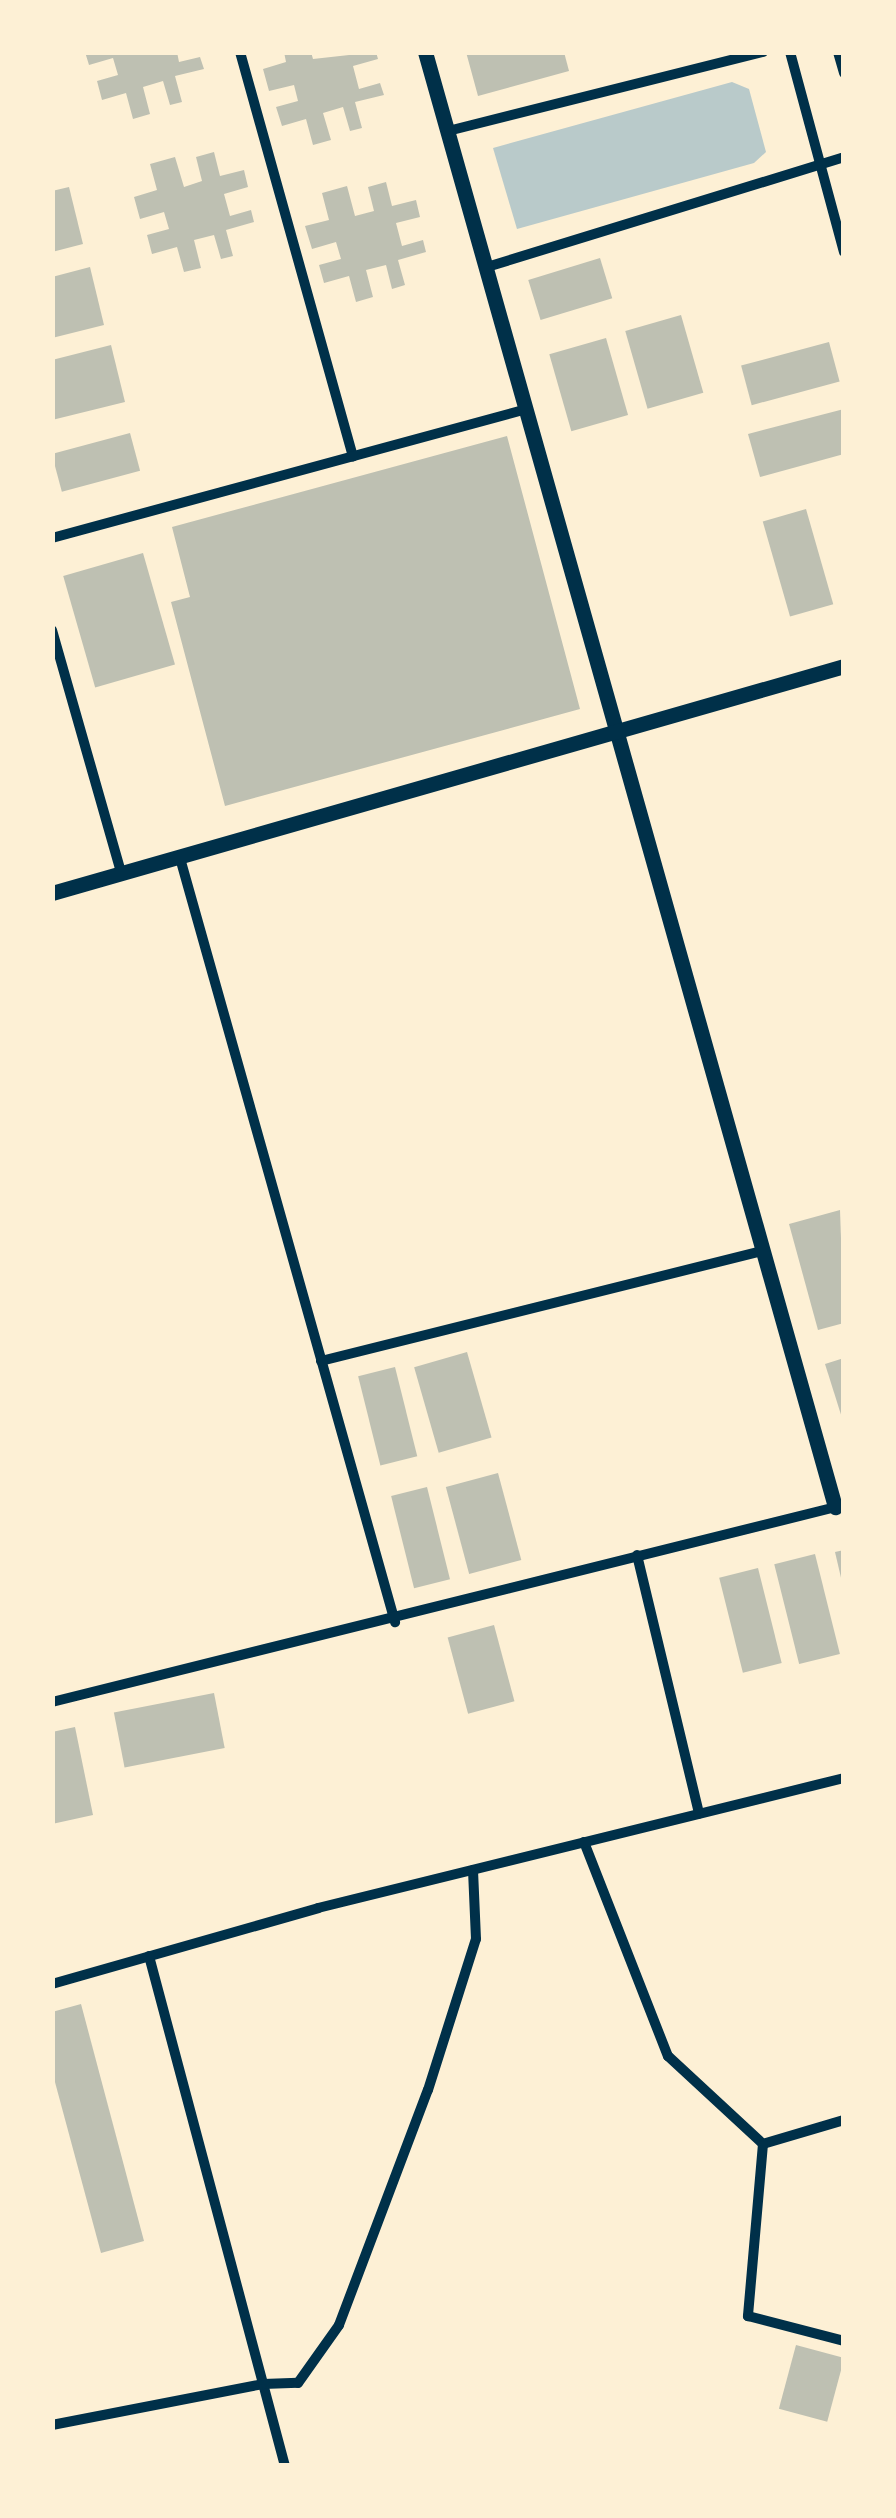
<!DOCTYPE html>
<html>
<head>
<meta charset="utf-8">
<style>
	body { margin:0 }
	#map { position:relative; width:896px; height:2518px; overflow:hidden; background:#fdf0d5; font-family:Arial,sans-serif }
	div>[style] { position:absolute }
	.green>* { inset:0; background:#b9caca }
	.building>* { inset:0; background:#bec0b2; transform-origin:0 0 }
	.minor>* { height:10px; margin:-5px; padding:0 5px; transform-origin:5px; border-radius:5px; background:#003049 }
	.tertiary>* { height:15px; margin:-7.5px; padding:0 7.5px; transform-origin:7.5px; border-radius:7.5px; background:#003049 }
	span { translate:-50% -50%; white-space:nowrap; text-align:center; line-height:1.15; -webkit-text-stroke:10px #fdf0d5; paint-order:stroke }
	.frame { position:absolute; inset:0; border:55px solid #fdf0d5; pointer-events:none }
</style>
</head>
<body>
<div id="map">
	<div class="green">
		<div style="clip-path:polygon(732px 82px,749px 89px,766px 152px,754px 163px,517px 229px,493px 148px)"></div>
	</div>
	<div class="building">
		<div style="clip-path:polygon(85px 52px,177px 52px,179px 62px,200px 57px,204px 69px,175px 76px,182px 102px,170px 105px,163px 81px,143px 87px,150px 114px,133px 119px,126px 93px,102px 100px,97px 81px,118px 75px,113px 58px,89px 65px)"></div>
		<div style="clip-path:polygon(284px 52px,311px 52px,313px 59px,376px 52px,378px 59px,353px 66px,359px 89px,380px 83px,384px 95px,355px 102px,362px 128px,350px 131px,343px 107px,323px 113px,331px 140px,313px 145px,306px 119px,282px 126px,276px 107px,298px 101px,294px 85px,269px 91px,263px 69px,286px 62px)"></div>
		<div style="clip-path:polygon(466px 52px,564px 52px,569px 71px,478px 96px)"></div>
		<div style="clip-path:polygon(214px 152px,220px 176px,244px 170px,248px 187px,224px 194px,230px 216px,251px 210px,254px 222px,226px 230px,233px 256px,221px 259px,214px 235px,194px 240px,201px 268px,184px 272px,177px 247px,152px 254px,147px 235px,169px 229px,164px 212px,140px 219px,134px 197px,157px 190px,150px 164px,175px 157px,184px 187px,202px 181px,196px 157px)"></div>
		<div style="clip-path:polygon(386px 182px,392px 206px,416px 200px,420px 217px,396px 223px,402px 246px,423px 240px,426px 252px,398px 260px,405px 285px,392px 289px,386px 265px,366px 270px,373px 297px,356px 302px,349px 276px,324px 283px,319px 265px,341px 259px,336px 242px,312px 249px,305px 226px,329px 220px,322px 193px,347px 186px,355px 216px,374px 211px,368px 187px)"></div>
		<div style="clip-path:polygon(69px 187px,83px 244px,52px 252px,52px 191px)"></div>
		<div style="left:600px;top:258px;width:42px;height:75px;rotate:73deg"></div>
		<div style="clip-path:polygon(90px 267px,104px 325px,52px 338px,52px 277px)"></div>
		<div style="left:681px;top:315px;width:81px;height:58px;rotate:74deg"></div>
		<div style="left:606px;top:338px;width:80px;height:59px;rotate:74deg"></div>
		<div style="left:829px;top:342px;width:41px;height:91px;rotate:75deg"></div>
		<div style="clip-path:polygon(111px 345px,125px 402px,52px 420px,52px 360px)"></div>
		<div style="clip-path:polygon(844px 409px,844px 454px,760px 477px,748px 434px)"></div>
		<div style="left:130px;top:433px;width:39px;height:81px;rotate:75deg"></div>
		<div style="clip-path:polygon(507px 436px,580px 709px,225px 806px,171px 602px,190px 597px,172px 527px)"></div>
		<div style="left:806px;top:509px;width:99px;height:45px;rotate:74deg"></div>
		<div style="left:143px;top:553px;width:116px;height:83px;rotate:74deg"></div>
		<div style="clip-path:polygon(840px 1210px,844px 1323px,818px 1330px,789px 1224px)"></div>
		<div style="left:467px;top:1352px;width:89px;height:55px;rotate:74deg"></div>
		<div style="clip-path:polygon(844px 1358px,844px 1421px,843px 1421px,825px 1364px)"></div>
		<div style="left:395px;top:1367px;width:92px;height:38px;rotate:76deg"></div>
		<div style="left:498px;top:1473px;width:90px;height:54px;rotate:75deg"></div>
		<div style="left:427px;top:1487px;width:95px;height:37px;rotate:76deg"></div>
		<div style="clip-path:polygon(844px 1550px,844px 1582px,842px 1582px,835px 1552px)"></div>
		<div style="left:815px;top:1554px;width:103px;height:42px;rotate:76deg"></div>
		<div style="left:758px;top:1568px;width:98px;height:40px;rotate:76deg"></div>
		<div style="left:494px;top:1625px;width:79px;height:48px;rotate:75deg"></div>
		<div style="left:214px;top:1693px;width:56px;height:102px;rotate:79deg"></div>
		<div style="clip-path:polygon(75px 1727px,93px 1815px,52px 1824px,52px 1732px)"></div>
		<div style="clip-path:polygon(81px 2004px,144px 2241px,101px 2253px,52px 2071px,52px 2012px)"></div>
		<div style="left:796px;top:2345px;width:50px;height:66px;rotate:15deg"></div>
	</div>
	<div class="minor">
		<div style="left:240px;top:52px;width:420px;rotate:74.4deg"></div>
		<div style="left:790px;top:52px;width:207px;rotate:74.9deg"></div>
		<div style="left:838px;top:52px;width:22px;rotate:74deg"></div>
		<div style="left:448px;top:131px;width:325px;rotate:-14.1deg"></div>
		<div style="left:487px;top:267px;width:374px;rotate:-17.1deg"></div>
		<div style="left:52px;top:538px;width:492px;rotate:-15.2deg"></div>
		<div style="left:52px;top:630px;width:255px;rotate:74.1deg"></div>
		<div style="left:180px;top:858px;width:794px;rotate:74.28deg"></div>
		<div style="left:321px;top:1361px;width:455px;rotate:-14deg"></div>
		<div style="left:637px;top:1555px;width:266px;rotate:76.5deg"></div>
		<div style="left:52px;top:1702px;width:816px;rotate:-13.97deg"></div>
		<div style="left:584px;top:1842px;width:230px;rotate:68.6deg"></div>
		<div style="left:668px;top:2056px;width:129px;rotate:42.8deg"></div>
		<div style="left:763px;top:2144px;width:84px;rotate:-16.5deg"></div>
		<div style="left:149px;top:1956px;width:528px;rotate:75.07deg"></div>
		<div style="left:52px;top:1984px;width:277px;rotate:-15.9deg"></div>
		<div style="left:318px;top:1908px;width:542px;rotate:-13.88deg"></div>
		<div style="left:763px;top:2144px;width:173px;rotate:95deg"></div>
		<div style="left:748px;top:2316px;width:99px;rotate:14.6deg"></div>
		<div style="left:52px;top:2425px;width:215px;rotate:-11deg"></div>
		<div style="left:263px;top:2384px;width:35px;rotate:-2deg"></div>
		<div style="left:298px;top:2383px;width:71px;rotate:-54.7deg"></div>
		<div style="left:339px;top:2325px;width:251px;rotate:-69.3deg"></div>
		<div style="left:428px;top:2090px;width:158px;rotate:-72.4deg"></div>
		<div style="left:476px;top:1939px;width:69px;rotate:-92.5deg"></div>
	</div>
	<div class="tertiary">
		<div style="left:425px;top:52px;width:1512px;rotate:74.26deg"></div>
		<div style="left:52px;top:893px;width:824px;rotate:-15.99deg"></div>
	</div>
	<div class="frame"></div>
</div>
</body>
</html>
